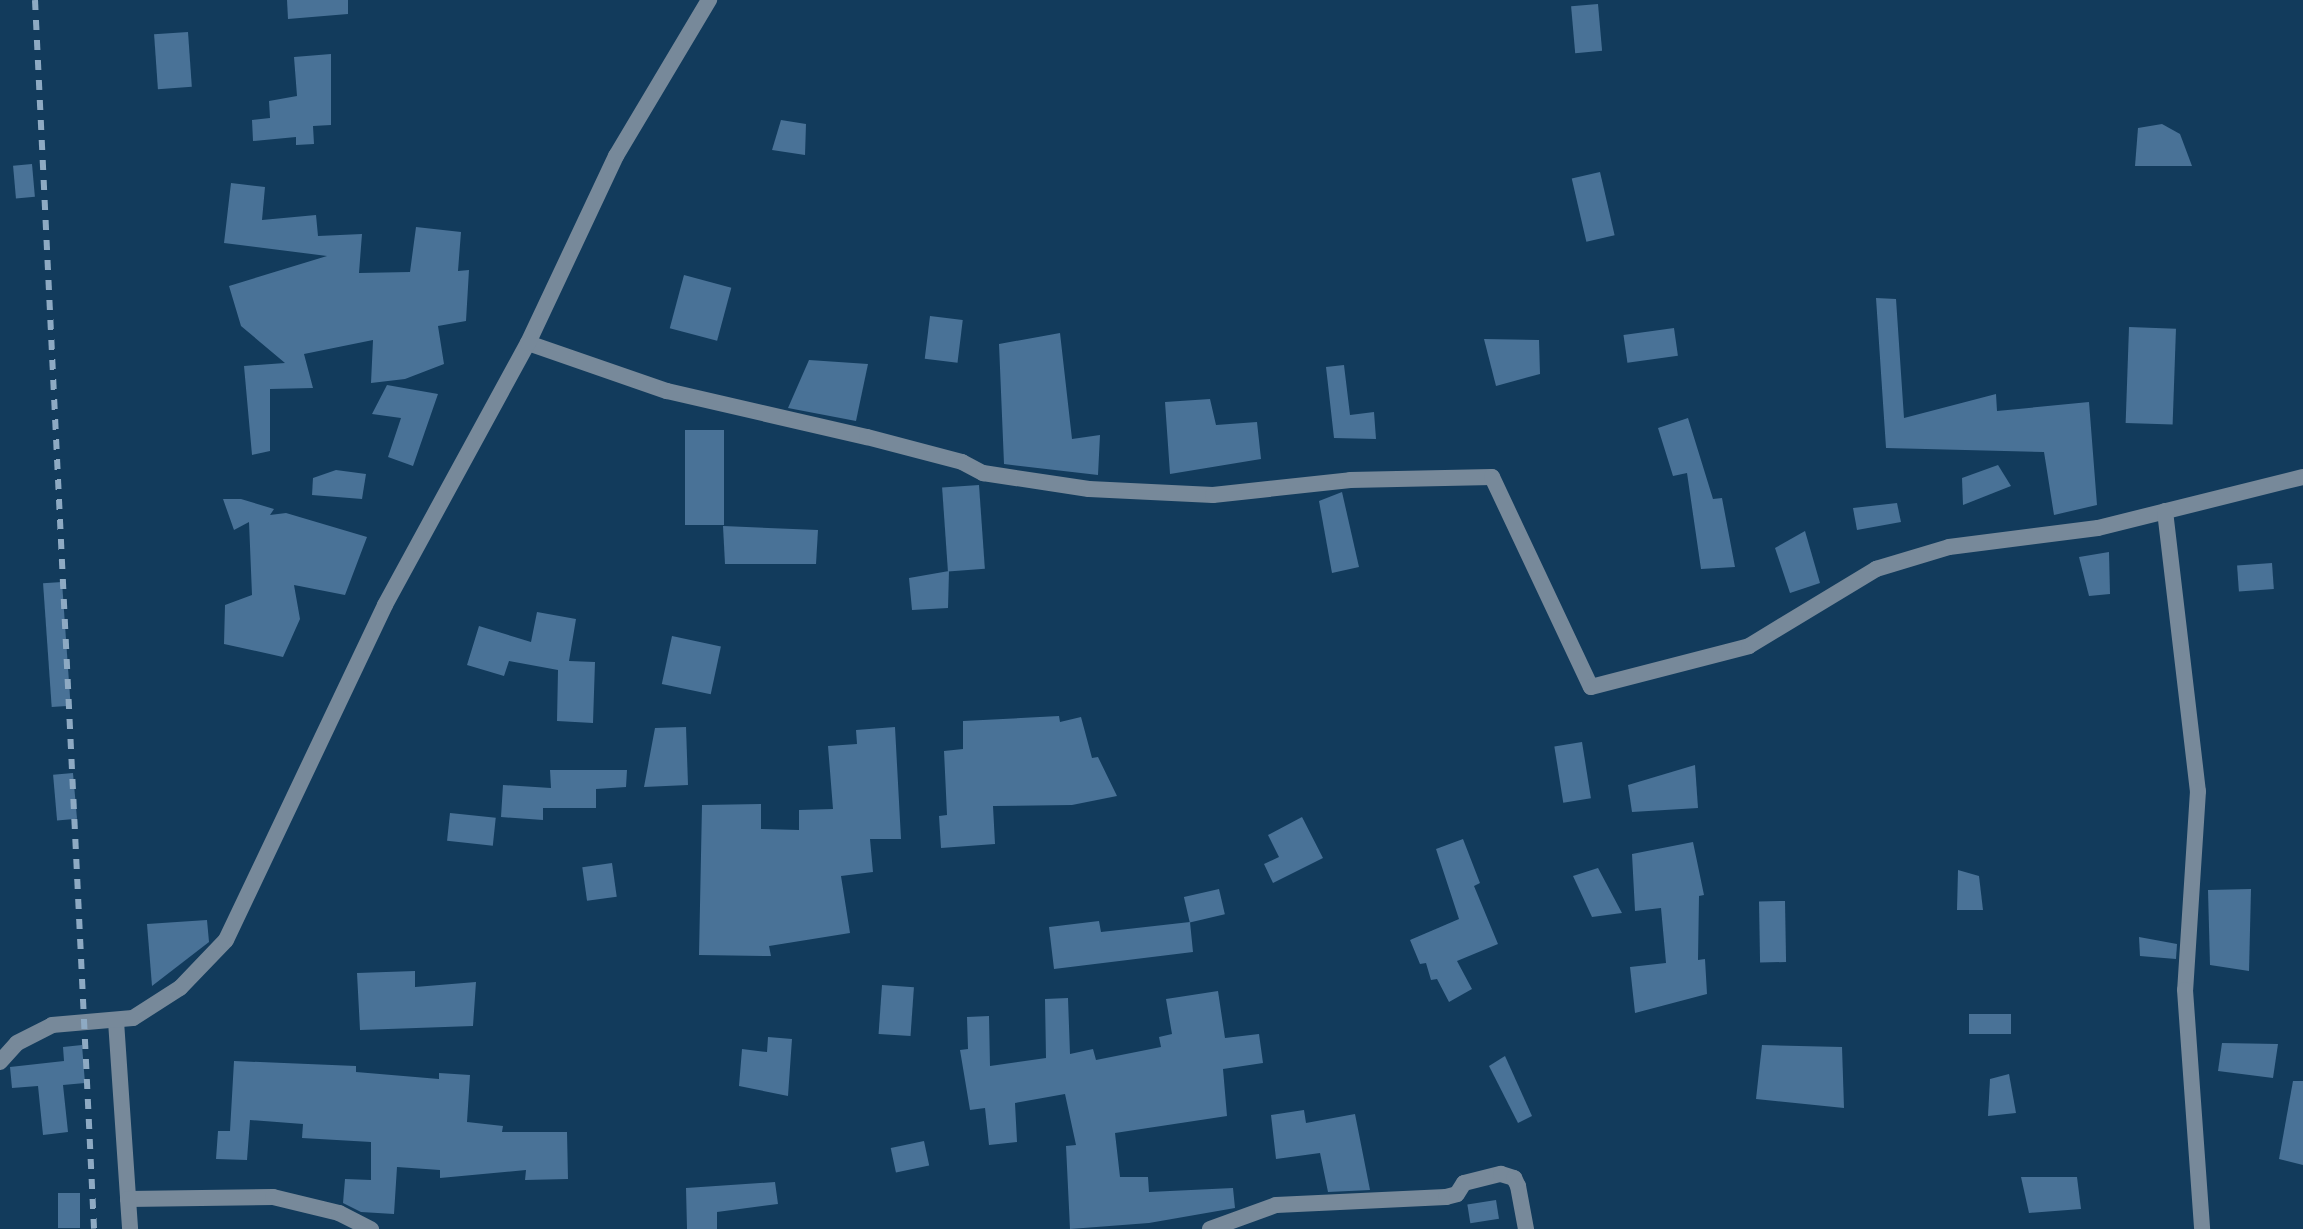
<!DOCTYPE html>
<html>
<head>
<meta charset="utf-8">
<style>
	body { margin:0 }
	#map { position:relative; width:2303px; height:1229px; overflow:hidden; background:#123b5c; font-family:Barlow,sans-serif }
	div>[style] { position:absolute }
	.building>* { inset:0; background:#497297; transform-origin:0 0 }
	.minor>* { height:16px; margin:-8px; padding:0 8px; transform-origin:8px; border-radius:8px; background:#77899a }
	.rail>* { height:6px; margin-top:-3px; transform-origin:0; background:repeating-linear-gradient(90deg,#8eaac3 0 10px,transparent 0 20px) }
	span { translate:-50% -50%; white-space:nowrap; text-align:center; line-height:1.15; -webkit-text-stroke:8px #053051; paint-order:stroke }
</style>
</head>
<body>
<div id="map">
	<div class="building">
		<div style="clip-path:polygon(287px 0,348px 0,348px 14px,288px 19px)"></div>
		<div style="left:1598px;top:4px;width:47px;height:27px;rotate:85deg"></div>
		<div style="left:188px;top:32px;width:55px;height:34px;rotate:86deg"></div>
		<div style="clip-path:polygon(331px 54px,331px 125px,313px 126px,314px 144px,296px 145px,296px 137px,253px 141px,252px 120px,270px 118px,269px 101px,297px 96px,294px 57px)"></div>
		<div style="clip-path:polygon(781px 120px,806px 124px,805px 155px,772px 150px)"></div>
		<div style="clip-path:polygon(2162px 124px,2180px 134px,2192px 166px,2135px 166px,2138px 128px)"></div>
		<div style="left:32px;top:164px;width:33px;height:19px;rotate:85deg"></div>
		<div style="left:1600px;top:172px;width:65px;height:29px;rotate:77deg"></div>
		<div style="clip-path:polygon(231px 183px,265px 187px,262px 220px,316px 215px,318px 236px,362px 234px,359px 273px,410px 272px,416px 227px,461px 232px,458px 271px,469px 270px,466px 321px,438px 326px,444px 364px,405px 379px,371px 383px,373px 340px,304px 354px,313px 388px,270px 389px,270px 451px,252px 455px,244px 366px,285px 363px,241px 326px,229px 286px,327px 256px,224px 243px)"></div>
		<div style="left:684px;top:275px;width:49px;height:55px;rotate:15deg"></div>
		<div style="clip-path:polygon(1876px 298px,1896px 299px,1904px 418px,1996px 394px,1997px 411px,2089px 402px,2097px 505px,2054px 515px,2044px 452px,1886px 448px)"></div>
		<div style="left:930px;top:316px;width:33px;height:43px;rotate:7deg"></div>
		<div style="left:2129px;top:327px;width:47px;height:96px;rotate:2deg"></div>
		<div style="left:1674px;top:328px;width:28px;height:51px;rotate:82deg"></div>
		<div style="clip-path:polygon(1060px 333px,1072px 439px,1100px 435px,1098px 475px,1004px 464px,999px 344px)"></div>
		<div style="clip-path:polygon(1484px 339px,1539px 340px,1540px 374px,1496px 386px)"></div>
		<div style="clip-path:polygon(809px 360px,868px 364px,856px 421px,788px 408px)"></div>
		<div style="clip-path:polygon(1344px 365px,1350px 415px,1374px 412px,1376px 439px,1334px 438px,1326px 367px)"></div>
		<div style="clip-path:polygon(387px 385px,438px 394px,413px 466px,388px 457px,401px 418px,372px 414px)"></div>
		<div style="clip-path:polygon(1210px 399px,1216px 425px,1257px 422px,1261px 459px,1170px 474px,1165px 402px)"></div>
		<div style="clip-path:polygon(1688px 418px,1713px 499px,1722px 498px,1735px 567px,1701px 569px,1687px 473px,1673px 476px,1658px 428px)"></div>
		<div style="left:685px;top:430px;width:39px;height:95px"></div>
		<div style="clip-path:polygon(1998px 465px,2011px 486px,1963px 505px,1962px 478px)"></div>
		<div style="clip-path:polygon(336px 470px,366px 474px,362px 499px,312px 495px,313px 478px)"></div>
		<div style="left:979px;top:485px;width:84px;height:37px;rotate:86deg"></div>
		<div style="clip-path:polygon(1342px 492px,1359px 567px,1332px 573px,1319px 501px)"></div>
		<div style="clip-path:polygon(223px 499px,241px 499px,274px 509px,270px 515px,286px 513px,367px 537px,345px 595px,294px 585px,300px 619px,283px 657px,224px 644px,225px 605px,252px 595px,249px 522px,234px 530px)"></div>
		<div style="clip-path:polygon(1897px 503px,1901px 522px,1857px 530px,1853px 508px)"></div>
		<div style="clip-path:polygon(723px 526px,818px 530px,816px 564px,725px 564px)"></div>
		<div style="clip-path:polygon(1805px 531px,1820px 583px,1790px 593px,1775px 548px)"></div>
		<div style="clip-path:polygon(2109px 552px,2110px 594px,2089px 596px,2079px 557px)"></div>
		<div style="left:2272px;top:563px;width:26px;height:35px;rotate:86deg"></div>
		<div style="clip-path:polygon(949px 571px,948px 608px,912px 610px,909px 578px)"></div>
		<div style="left:62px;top:582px;width:124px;height:19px;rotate:86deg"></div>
		<div style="clip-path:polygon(537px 612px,576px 619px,569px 661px,595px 662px,593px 723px,557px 721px,558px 670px,509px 661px,504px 676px,467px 665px,479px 626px,531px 642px)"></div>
		<div style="left:672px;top:636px;width:50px;height:49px;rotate:12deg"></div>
		<div style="clip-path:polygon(1059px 716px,1060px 722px,1081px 717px,1092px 758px,1098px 757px,1117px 796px,1072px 805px,993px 806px,995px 844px,941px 848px,939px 816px,947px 815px,944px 751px,963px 749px,963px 721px)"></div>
		<div style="clip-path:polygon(686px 727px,688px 785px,644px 787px,655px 728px)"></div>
		<div style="clip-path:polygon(895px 727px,901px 839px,870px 839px,873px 872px,841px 876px,850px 933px,769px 946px,771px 956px,699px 955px,702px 805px,761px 804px,761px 829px,799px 830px,799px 810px,833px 809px,828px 746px,857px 744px,856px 730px)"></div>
		<div style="left:1582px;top:742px;width:57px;height:28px;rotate:81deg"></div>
		<div style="clip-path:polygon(1695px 765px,1698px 808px,1632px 812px,1628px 785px)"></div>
		<div style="clip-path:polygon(550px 770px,627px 770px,626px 787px,596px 789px,596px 808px,543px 808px,543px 820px,501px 817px,503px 785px,551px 788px)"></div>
		<div style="left:73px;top:773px;width:46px;height:20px;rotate:85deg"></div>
		<div style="left:450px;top:813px;width:46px;height:28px;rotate:6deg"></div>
		<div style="clip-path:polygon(1302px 817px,1323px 858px,1273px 883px,1264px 864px,1279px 857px,1268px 835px)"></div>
		<div style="clip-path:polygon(1463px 839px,1480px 883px,1474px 886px,1498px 944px,1457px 961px,1472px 989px,1449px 1002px,1437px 979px,1431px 980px,1426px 963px,1420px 964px,1410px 940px,1459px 919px,1436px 849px)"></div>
		<div style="clip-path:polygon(1693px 842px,1704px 895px,1699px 896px,1698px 960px,1705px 959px,1707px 994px,1635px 1013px,1630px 967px,1666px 963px,1661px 908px,1635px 911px,1632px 854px)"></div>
		<div style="left:612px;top:863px;width:34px;height:30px;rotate:82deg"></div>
		<div style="clip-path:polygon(1598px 868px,1622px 913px,1592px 917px,1573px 876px)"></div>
		<div style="clip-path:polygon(1958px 870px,1979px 876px,1983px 910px,1957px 910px)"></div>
		<div style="left:1219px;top:889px;width:26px;height:36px;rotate:77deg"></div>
		<div style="clip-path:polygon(2251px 889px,2249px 971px,2210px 965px,2208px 890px)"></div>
		<div style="left:1785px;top:901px;width:61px;height:26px;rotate:89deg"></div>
		<div style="clip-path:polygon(207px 920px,209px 942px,152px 986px,147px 924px)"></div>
		<div style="clip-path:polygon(1099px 921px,1101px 932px,1190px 922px,1193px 952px,1054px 969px,1049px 927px)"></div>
		<div style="clip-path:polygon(2139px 937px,2177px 944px,2176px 959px,2140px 956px)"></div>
		<div style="clip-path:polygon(415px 971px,415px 987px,476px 982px,473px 1026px,360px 1030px,357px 973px)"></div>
		<div style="left:882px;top:985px;width:32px;height:49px;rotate:4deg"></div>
		<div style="clip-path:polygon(1218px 991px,1225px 1038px,1259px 1034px,1263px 1063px,1223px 1069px,1227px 1116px,1115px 1133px,1120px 1177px,1148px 1177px,1149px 1192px,1233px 1188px,1235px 1208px,1149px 1223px,1070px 1229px,1066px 1146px,1076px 1145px,1065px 1094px,1015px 1103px,1017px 1142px,989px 1145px,985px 1108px,970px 1110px,960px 1050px,968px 1049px,967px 1017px,989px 1016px,990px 1066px,1046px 1058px,1045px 999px,1068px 998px,1070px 1054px,1093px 1049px,1096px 1060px,1161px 1047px,1159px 1037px,1172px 1034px,1166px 999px)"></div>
		<div style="left:1969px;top:1014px;width:42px;height:20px"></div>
		<div style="clip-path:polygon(768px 1037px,792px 1039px,788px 1096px,739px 1086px,742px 1049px,767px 1052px)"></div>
		<div style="clip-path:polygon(2222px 1043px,2278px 1044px,2273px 1078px,2218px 1071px)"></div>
		<div style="clip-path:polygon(82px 1045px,85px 1083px,63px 1085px,68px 1132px,43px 1135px,38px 1086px,12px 1088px,10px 1067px,64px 1061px,63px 1047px)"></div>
		<div style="clip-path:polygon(1762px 1045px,1842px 1047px,1844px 1108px,1756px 1099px)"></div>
		<div style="clip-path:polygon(1505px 1056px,1532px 1116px,1518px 1123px,1489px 1066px)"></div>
		<div style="clip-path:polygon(234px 1061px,356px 1066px,356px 1072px,439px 1079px,439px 1073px,470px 1075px,467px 1122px,503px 1126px,502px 1132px,567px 1132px,568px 1179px,525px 1180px,526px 1170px,440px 1178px,440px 1170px,397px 1167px,394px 1214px,361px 1212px,343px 1203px,345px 1179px,371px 1180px,371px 1142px,302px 1138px,303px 1124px,250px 1120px,247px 1160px,216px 1159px,218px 1131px,230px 1131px)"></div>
		<div style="clip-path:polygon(2009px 1074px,2016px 1113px,1988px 1116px,1990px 1079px)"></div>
		<div style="clip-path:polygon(2293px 1081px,2303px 1081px,2303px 1165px,2279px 1159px)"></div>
		<div style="clip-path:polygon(1304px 1110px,1306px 1123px,1355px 1114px,1370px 1190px,1328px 1192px,1320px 1153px,1276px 1159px,1271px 1115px)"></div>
		<div style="left:924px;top:1141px;width:25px;height:34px;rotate:78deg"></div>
		<div style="clip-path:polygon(2021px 1177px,2077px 1177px,2081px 1209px,2029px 1213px)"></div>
		<div style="clip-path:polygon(775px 1182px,778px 1204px,717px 1212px,717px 1229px,687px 1229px,686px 1188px)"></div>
		<div style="left:58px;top:1193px;width:22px;height:35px"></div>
		<div style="left:1496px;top:1200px;width:19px;height:29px;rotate:81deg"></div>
	</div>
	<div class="minor">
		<div style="left:528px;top:343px;width:147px;rotate:19.1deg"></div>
		<div style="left:667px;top:391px;width:205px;rotate:13deg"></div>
		<div style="left:867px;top:437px;width:98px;rotate:14.7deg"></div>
		<div style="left:962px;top:462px;width:24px;rotate:28deg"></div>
		<div style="left:983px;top:473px;width:107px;rotate:8.6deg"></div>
		<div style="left:1089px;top:489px;width:124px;rotate:2.8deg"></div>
		<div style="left:1213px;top:495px;width:138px;rotate:-6.2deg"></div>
		<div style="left:1350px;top:480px;width:142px;rotate:-1.2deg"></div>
		<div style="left:1492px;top:477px;width:232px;rotate:64.8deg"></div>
		<div style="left:1591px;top:687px;width:163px;rotate:-14.5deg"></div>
		<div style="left:1749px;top:646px;width:149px;rotate:-31.2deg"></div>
		<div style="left:1876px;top:569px;width:76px;rotate:-16.8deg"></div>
		<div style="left:1949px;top:547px;width:150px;rotate:-7.3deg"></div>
		<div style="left:2098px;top:528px;width:211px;rotate:-14deg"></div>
		<div style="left:2165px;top:511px;width:282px;rotate:83.3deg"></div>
		<div style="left:2198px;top:791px;width:199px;rotate:93.7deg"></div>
		<div style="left:2185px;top:990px;width:240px;rotate:85.9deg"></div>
		<div style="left:116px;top:1021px;width:178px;rotate:86.1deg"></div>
		<div style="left:128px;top:1199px;width:145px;rotate:-0.8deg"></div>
		<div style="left:273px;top:1197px;width:68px;rotate:13.6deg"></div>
		<div style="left:339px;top:1213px;width:36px;rotate:27deg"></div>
		<div style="left:0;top:1062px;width:25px;rotate:-48deg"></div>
		<div style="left:17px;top:1043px;width:39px;rotate:-27deg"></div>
		<div style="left:52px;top:1025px;width:81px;rotate:-4.9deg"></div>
		<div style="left:133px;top:1018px;width:56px;rotate:-32.6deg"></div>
		<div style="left:180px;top:988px;width:66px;rotate:-46.2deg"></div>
		<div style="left:226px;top:940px;width:371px;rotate:-64.6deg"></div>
		<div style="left:385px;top:605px;width:298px;rotate:-61.4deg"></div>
		<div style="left:528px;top:343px;width:207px;rotate:-64.8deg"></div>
		<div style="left:616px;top:156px;width:182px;rotate:-59.2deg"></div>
		<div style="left:128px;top:1199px;width:30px;rotate:86deg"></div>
		<div style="left:1210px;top:1229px;width:70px;rotate:-20deg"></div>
		<div style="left:1276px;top:1205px;width:170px;rotate:-2.7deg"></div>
		<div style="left:1446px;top:1197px;width:11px;rotate:-15deg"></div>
		<div style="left:1457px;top:1194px;width:13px;rotate:-58deg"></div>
		<div style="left:1464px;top:1183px;width:38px;rotate:-14deg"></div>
		<div style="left:1501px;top:1174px;width:14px;rotate:17deg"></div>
		<div style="left:1514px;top:1178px;width:9px;rotate:63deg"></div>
		<div style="left:1518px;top:1186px;width:44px;rotate:79.5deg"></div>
	</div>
	<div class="rail">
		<div style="left:35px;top:0;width:1230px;rotate:87.25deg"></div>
	</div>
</div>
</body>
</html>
